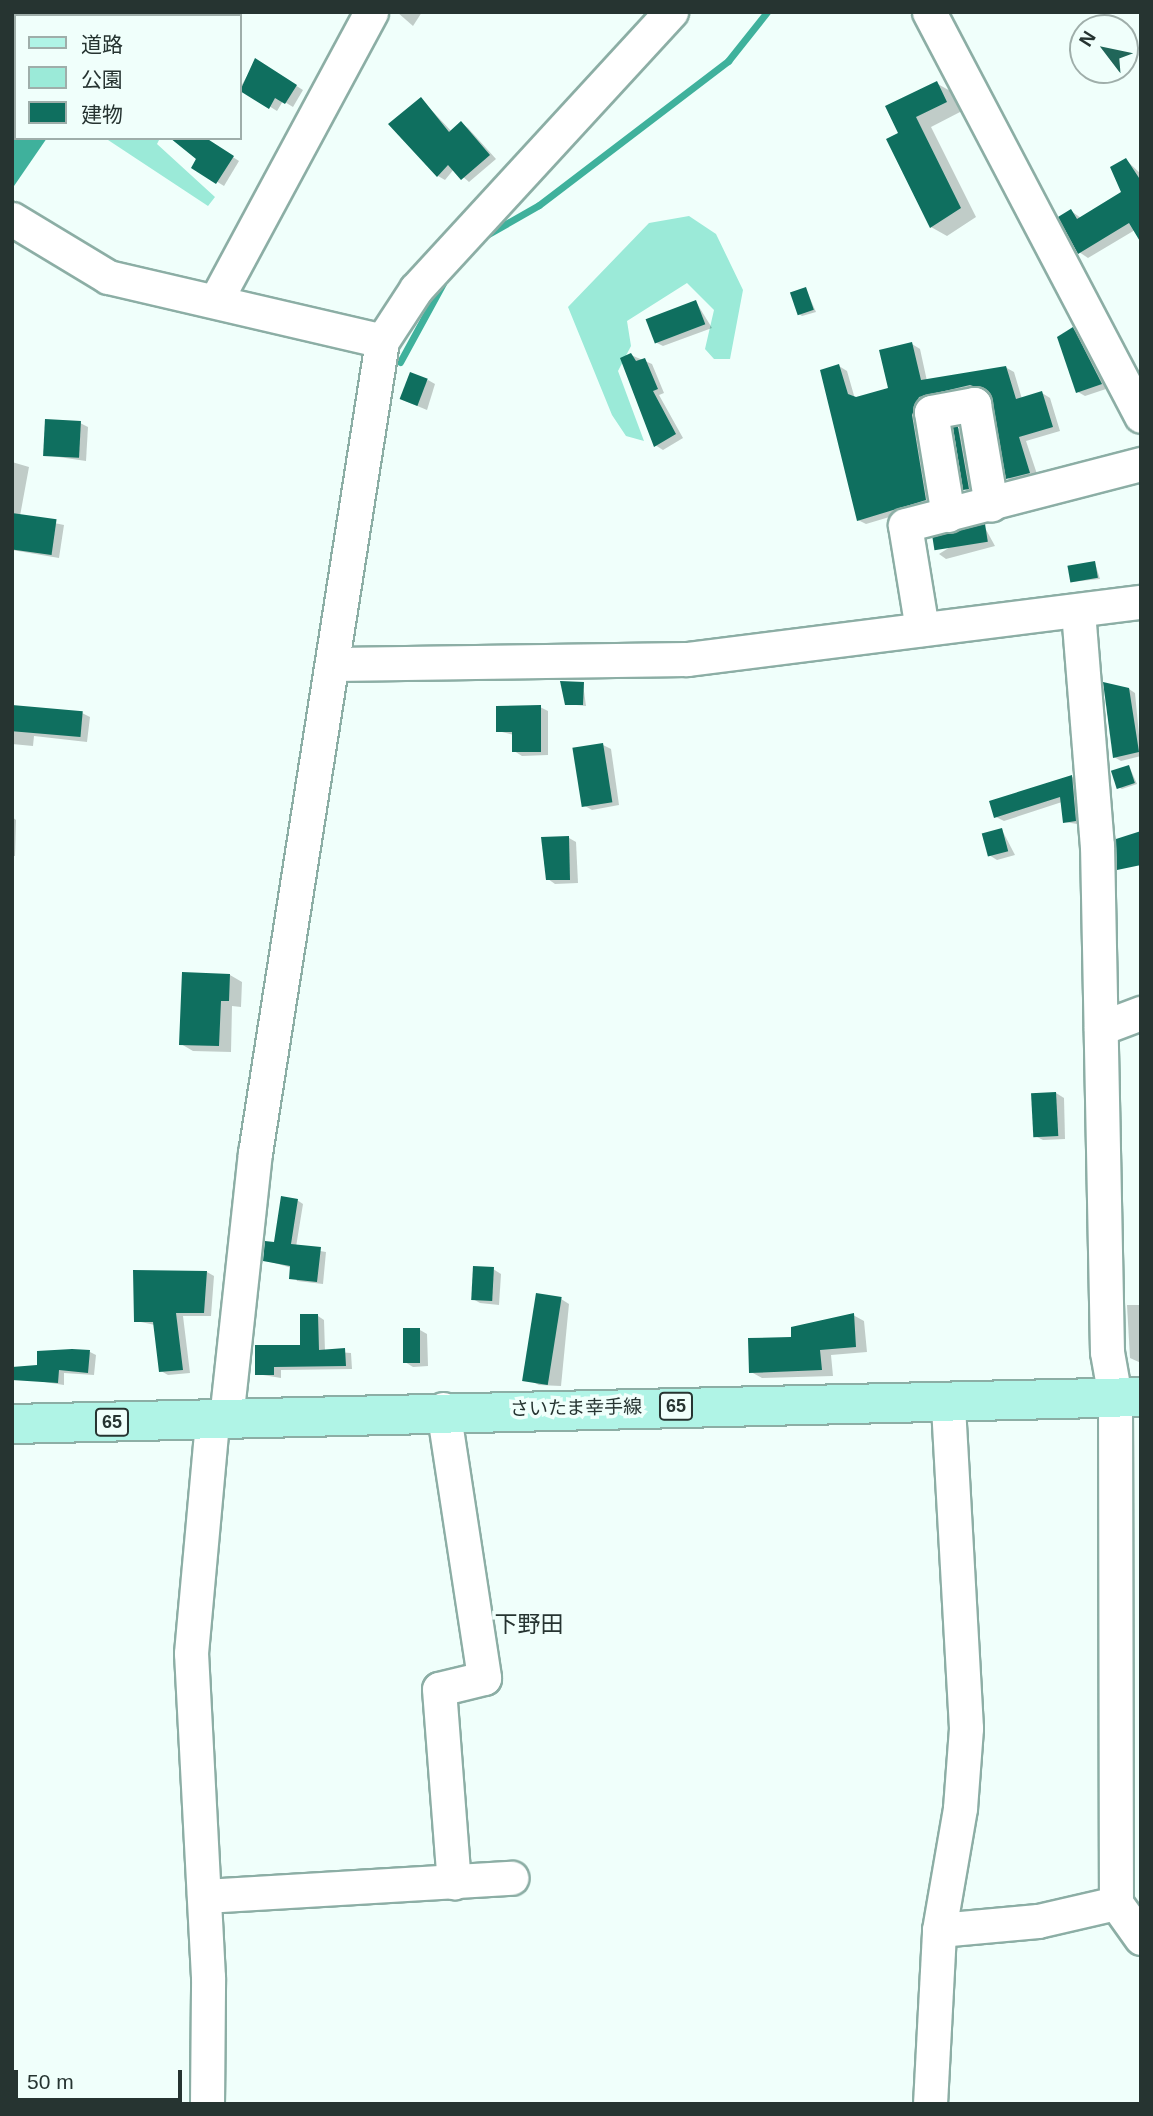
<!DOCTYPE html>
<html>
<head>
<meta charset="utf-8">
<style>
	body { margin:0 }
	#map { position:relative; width:1153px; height:2116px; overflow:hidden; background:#f0fffb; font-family:Arial,"Noto Sans JP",sans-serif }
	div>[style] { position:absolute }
	.green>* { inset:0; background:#9bead8 }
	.water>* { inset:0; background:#3fb19c }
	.shadow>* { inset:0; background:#0003 }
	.stream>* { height:7px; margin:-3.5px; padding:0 3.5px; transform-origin:3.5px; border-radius:3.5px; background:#3fb19c }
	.building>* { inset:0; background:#0f6f5f; transform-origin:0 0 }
	.roads { filter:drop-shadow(2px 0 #8caea5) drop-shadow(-2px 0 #8caea5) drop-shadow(0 2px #8caea5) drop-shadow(0 -2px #8caea5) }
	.minor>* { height:33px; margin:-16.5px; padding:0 16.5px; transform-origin:16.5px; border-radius:16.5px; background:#fff }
	.major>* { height:38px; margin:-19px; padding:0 19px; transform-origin:19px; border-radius:19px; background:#b0f4e6 }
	span { translate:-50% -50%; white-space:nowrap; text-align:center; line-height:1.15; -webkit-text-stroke:7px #f0fffb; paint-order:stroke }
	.shield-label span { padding:2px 5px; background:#f0fffb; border:2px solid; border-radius:5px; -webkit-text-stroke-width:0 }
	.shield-label { font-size:18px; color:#263431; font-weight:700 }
	.street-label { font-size:19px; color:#263431 }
	.quarter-label { font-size:23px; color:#263431 }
	.frame { position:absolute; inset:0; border:14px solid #263431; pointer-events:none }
	.legend { position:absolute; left:14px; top:14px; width:228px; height:126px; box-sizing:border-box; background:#f0fffb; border:2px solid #9faeaa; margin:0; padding:9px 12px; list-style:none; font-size:21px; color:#263431 }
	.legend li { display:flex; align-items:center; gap:14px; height:35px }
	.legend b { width:35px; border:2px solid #9faeaa }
	.north { position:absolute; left:1069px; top:14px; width:70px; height:70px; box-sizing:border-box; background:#f0fffb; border:2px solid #9faeaa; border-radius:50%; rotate:302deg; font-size:19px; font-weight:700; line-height:28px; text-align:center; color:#263431 }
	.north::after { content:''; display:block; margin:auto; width:24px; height:32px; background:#206659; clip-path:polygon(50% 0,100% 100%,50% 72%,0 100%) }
	.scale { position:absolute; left:14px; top:2070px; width:168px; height:32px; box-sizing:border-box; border:4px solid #263431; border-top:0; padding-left:9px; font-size:21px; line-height:24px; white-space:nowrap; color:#263431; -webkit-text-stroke:5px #f0fffb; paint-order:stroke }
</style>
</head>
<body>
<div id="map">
	<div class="green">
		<div style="clip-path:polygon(105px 138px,160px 138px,157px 144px,215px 197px,208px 206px)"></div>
		<div style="clip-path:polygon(689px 216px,716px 234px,743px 290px,730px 359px,714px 359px,705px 349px,714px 310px,687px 283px,627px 321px,631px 346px,618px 371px,644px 441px,626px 436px,612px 415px,568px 307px,649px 223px)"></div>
	</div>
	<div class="water">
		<div style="clip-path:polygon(12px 96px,16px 138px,47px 138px,14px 186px)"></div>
	</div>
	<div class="shadow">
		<div style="clip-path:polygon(397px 12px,422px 12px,413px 26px)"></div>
		<div style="clip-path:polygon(256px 61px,303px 90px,293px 107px,283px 101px,277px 111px,240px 88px)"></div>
		<div style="clip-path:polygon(936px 83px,952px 92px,962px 111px,931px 127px,976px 217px,947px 236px,931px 227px,901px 133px)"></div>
		<div style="clip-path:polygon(421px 99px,452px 132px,461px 123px,468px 128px,496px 159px,469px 182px,454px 169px,445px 180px,438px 176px,390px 124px)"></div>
		<div style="clip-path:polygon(203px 138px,239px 161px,224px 186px,193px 167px)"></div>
		<div style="clip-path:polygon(1126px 160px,1141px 174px,1141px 240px,1135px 230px,1088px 258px,1079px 252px,1071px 211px,1081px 218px,1124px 193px)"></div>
		<div style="clip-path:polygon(806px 289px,816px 312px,802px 316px,799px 314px)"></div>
		<div style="clip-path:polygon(696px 302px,712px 328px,663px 346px,655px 342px)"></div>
		<div style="clip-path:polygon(1073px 329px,1080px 334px,1109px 388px,1085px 396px,1078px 392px)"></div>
		<div style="clip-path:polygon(912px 344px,920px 349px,927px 381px,1005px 367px,1014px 372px,1022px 399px,1042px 393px,1050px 398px,1060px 431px,1026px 441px,1038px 477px,1016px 483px,1008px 478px,990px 392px,980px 389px,927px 401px,933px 504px,866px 524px,858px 520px,839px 366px,847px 371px,855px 399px,890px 389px)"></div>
		<div style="clip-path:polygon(631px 355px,652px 364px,664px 393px,659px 395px,683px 438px,663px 450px,655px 445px)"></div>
		<div style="clip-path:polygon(428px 380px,435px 384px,427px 410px,403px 400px)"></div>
		<div style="clip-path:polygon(80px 423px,88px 427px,86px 461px,45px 455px)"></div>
		<div style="clip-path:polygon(958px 428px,966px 433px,973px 493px,965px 489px)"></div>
		<div style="clip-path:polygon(12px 462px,29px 467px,20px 516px,64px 525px,59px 558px,12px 550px)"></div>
		<div style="clip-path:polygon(984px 526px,995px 546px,946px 559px,939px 554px)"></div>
		<div style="clip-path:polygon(1095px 563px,1100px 579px,1071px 582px)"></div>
		<div style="clip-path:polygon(583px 684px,586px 706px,566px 704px)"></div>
		<div style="clip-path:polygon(1129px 689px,1135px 693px,1141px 756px,1121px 761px,1114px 757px)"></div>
		<div style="clip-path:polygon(12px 707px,82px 713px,90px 717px,87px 742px,34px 736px,33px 746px,12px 744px)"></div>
		<div style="clip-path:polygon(540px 707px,548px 711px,548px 755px,522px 756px,514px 751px,514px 735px,498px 731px)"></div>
		<div style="clip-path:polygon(603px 745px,611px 749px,619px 805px,592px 810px,585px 806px)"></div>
		<div style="clip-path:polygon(1129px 766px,1137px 784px,1122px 789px,1118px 787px)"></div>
		<div style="clip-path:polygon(1072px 777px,1079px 781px,1083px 825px,1065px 822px,1062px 802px,1004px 821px,996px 817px)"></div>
		<div style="clip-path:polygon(12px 817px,16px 820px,15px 856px,12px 856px)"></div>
		<div style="clip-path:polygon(1002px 830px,1015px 855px,997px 860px,989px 855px)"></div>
		<div style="clip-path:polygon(569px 838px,576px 842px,578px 883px,555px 884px,548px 879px)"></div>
		<div style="clip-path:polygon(230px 975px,242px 982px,241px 1007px,232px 1006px,231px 1052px,193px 1051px,181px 1044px)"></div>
		<div style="clip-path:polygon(1056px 1093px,1064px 1098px,1065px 1139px,1043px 1140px,1035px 1136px)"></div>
		<div style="clip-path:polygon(297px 1200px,303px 1204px,296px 1247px,326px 1252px,323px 1284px,297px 1281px,292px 1268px,264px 1260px)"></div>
		<div style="clip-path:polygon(12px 1267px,14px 1390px,12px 1391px)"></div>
		<div style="clip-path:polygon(493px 1269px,501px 1274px,499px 1305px,480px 1303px,473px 1299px)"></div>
		<div style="clip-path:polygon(207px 1272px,214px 1276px,211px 1316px,183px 1316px,190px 1373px,168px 1375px,161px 1371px,155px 1325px,136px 1321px)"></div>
		<div style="clip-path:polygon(561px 1299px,569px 1304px,561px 1386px,539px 1385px,531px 1381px)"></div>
		<div style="clip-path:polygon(1127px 1305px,1141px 1305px,1141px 1363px,1130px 1358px)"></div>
		<div style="clip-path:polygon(853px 1315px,864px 1321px,867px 1352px,831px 1355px,833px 1376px,762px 1378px,751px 1372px,793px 1338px)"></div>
		<div style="clip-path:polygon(318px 1316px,324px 1320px,325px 1351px,351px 1353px,352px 1369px,281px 1370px,281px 1378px,257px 1374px,302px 1346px)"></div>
		<div style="clip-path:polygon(420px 1330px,427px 1334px,428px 1366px,413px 1367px,405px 1362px)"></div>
		<div style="clip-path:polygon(90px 1352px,96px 1355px,94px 1375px,64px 1373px,64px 1385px,38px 1381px)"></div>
	</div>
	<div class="stream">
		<div style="left:483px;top:237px;width:64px;rotate:-29.7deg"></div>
		<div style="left:539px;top:205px;width:238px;rotate:-37.3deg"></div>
		<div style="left:728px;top:61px;width:63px;rotate:-51.5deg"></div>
		<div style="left:400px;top:362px;width:90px;rotate:-61.4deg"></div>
	</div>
	<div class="building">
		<div style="clip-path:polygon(255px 58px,297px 85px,285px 104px,275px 98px,269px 109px,240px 91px)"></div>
		<div style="clip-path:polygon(937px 81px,947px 102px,916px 117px,961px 208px,930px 228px,886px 139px,898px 133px,885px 106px)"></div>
		<div style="clip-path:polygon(421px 97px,449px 132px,461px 121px,490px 155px,461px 180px,448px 165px,437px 177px,388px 124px)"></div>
		<div style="clip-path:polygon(170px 138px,206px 138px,234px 156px,216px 184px,191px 168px,196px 159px)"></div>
		<div style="clip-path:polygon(1126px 158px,1141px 181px,1141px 243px,1129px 223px,1078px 254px,1058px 217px,1071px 209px,1077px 219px,1121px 192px,1110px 167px)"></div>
		<div style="left:806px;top:287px;width:24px;height:17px;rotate:71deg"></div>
		<div style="left:696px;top:300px;width:26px;height:54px;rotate:69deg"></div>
		<div style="clip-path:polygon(1073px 327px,1102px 384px,1076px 393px,1057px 337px)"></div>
		<div style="clip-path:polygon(912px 342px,921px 380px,1006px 366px,1016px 399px,1042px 391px,1053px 427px,1019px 437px,1030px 473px,1006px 479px,988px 391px,970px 385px,919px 397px,912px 415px,926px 500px,857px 521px,820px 370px,839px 364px,848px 394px,856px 397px,888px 388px,879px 350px)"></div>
		<div style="clip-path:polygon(631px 353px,636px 361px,645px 358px,658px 389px,653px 391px,676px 434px,654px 447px,620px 358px)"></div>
		<div style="left:410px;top:372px;width:19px;height:29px;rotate:21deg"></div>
		<div style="left:45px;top:419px;width:36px;height:37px;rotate:3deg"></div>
		<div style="clip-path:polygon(953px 427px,958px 427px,969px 489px,963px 490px)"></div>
		<div style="left:12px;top:513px;width:45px;height:36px;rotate:8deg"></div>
		<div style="left:985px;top:524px;width:18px;height:54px;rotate:81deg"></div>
		<div style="left:1095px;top:561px;width:17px;height:28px;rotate:80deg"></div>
		<div style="clip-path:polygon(560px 681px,584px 682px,583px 705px,565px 705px)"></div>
		<div style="clip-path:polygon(1103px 682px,1129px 688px,1139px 752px,1113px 758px)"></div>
		<div style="left:12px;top:705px;width:71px;height:26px;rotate:5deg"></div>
		<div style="clip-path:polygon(541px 705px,541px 752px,512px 752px,512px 732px,496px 732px,496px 706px)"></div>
		<div style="left:603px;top:743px;width:60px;height:31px;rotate:81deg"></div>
		<div style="left:1129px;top:765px;width:19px;height:19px;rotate:72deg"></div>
		<div style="clip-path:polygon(1072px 775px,1076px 821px,1063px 823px,1060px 797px,994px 818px,989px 801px)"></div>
		<div style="left:1002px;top:828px;width:24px;height:21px;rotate:75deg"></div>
		<div style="clip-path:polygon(1141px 831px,1141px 865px,1117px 870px,1116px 839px)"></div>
		<div style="clip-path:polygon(569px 836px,570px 880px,546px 880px,541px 837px)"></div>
		<div style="clip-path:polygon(182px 972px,230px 974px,229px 1001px,221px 1001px,219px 1046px,179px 1045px)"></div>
		<div style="left:1056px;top:1092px;width:44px;height:25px;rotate:87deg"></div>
		<div style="clip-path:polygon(281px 1196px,298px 1199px,291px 1244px,321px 1247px,317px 1282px,289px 1279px,290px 1266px,263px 1261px,265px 1241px,274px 1242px)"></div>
		<div style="left:473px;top:1266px;width:21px;height:34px;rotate:3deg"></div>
		<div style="clip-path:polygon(133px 1270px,207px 1271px,204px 1313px,176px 1313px,183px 1370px,159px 1372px,153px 1322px,134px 1322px)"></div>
		<div style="left:536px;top:1293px;width:26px;height:89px;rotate:9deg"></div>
		<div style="clip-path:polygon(854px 1313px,856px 1347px,820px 1350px,822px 1370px,749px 1373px,748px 1338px,791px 1337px,791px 1327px)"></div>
		<div style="clip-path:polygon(300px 1314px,318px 1314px,319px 1350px,345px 1348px,346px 1366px,274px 1367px,274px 1375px,255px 1375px,255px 1345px,300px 1345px)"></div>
		<div style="left:403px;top:1328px;width:17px;height:35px"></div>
		<div style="clip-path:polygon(72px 1349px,90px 1350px,88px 1373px,59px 1370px,58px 1383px,12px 1380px,12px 1367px,37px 1365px,37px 1351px)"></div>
	</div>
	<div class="roads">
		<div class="minor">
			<div style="left:929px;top:12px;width:456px;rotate:62.3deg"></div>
			<div style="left:12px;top:219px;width:112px;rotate:31.1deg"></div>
			<div style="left:108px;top:277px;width:281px;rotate:13.1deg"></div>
			<div style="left:216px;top:300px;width:327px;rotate:-61.7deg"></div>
			<div style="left:948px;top:515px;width:104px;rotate:-99.4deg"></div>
			<div style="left:931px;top:412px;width:44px;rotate:-10.5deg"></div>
			<div style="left:974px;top:404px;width:102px;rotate:80.4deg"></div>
			<div style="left:1078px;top:611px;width:235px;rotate:85.4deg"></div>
			<div style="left:1097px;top:845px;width:507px;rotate:88.87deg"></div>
			<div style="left:1107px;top:1352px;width:46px;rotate:79.9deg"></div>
			<div style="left:1115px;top:1397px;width:506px;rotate:89.89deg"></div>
			<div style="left:1116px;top:1903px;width:43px;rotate:54.5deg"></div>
			<div style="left:922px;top:629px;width:105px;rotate:-99.3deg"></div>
			<div style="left:905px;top:525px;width:244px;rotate:-14.5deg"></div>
			<div style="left:334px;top:664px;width:353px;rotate:-0.8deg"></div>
			<div style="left:687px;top:659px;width:458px;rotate:-7.2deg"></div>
			<div style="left:1101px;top:1028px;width:43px;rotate:-20.6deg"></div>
			<div style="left:443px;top:1409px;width:272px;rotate:81.3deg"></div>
			<div style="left:484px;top:1678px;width:46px;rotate:166.3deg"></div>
			<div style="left:439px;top:1689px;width:194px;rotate:85.6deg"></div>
			<div style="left:226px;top:1419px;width:268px;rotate:-83.8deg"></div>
			<div style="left:255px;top:1153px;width:822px;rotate:-81.11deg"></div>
			<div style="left:382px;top:341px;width:62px;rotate:-56.8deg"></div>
			<div style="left:416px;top:289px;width:377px;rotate:-47.4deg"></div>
			<div style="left:204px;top:1896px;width:308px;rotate:-3.4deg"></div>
			<div style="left:939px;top:1930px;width:99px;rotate:-5.2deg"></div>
			<div style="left:1038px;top:1921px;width:80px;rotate:-13deg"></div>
			<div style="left:207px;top:2104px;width:127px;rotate:-89.5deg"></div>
			<div style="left:208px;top:1977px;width:324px;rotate:-93deg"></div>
			<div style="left:191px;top:1653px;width:234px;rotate:-84.8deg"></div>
			<div style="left:930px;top:2104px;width:174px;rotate:-87deg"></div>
			<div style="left:939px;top:1930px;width:124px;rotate:-80.2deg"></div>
			<div style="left:960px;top:1808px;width:80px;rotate:-85.7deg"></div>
			<div style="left:966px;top:1728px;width:325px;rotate:-93.2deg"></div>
		</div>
		<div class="major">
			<div style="left:12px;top:1424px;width:1129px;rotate:-1.37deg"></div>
		</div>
	</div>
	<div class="shield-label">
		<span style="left:676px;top:1406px">65</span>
		<span style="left:112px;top:1422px">65</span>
	</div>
	<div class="street-label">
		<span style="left:576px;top:1408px;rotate:-1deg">さいたま幸手線</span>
	</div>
	<div class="quarter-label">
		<span style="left:529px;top:1624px">下野田</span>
	</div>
	<div class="frame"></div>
	<ul class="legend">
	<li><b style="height:9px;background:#b0f4e6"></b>道路</li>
	<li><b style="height:19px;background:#9bead8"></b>公園</li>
	<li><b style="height:19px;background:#0f6f5f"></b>建物</li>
	</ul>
	<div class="north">N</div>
	<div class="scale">50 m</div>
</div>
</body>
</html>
